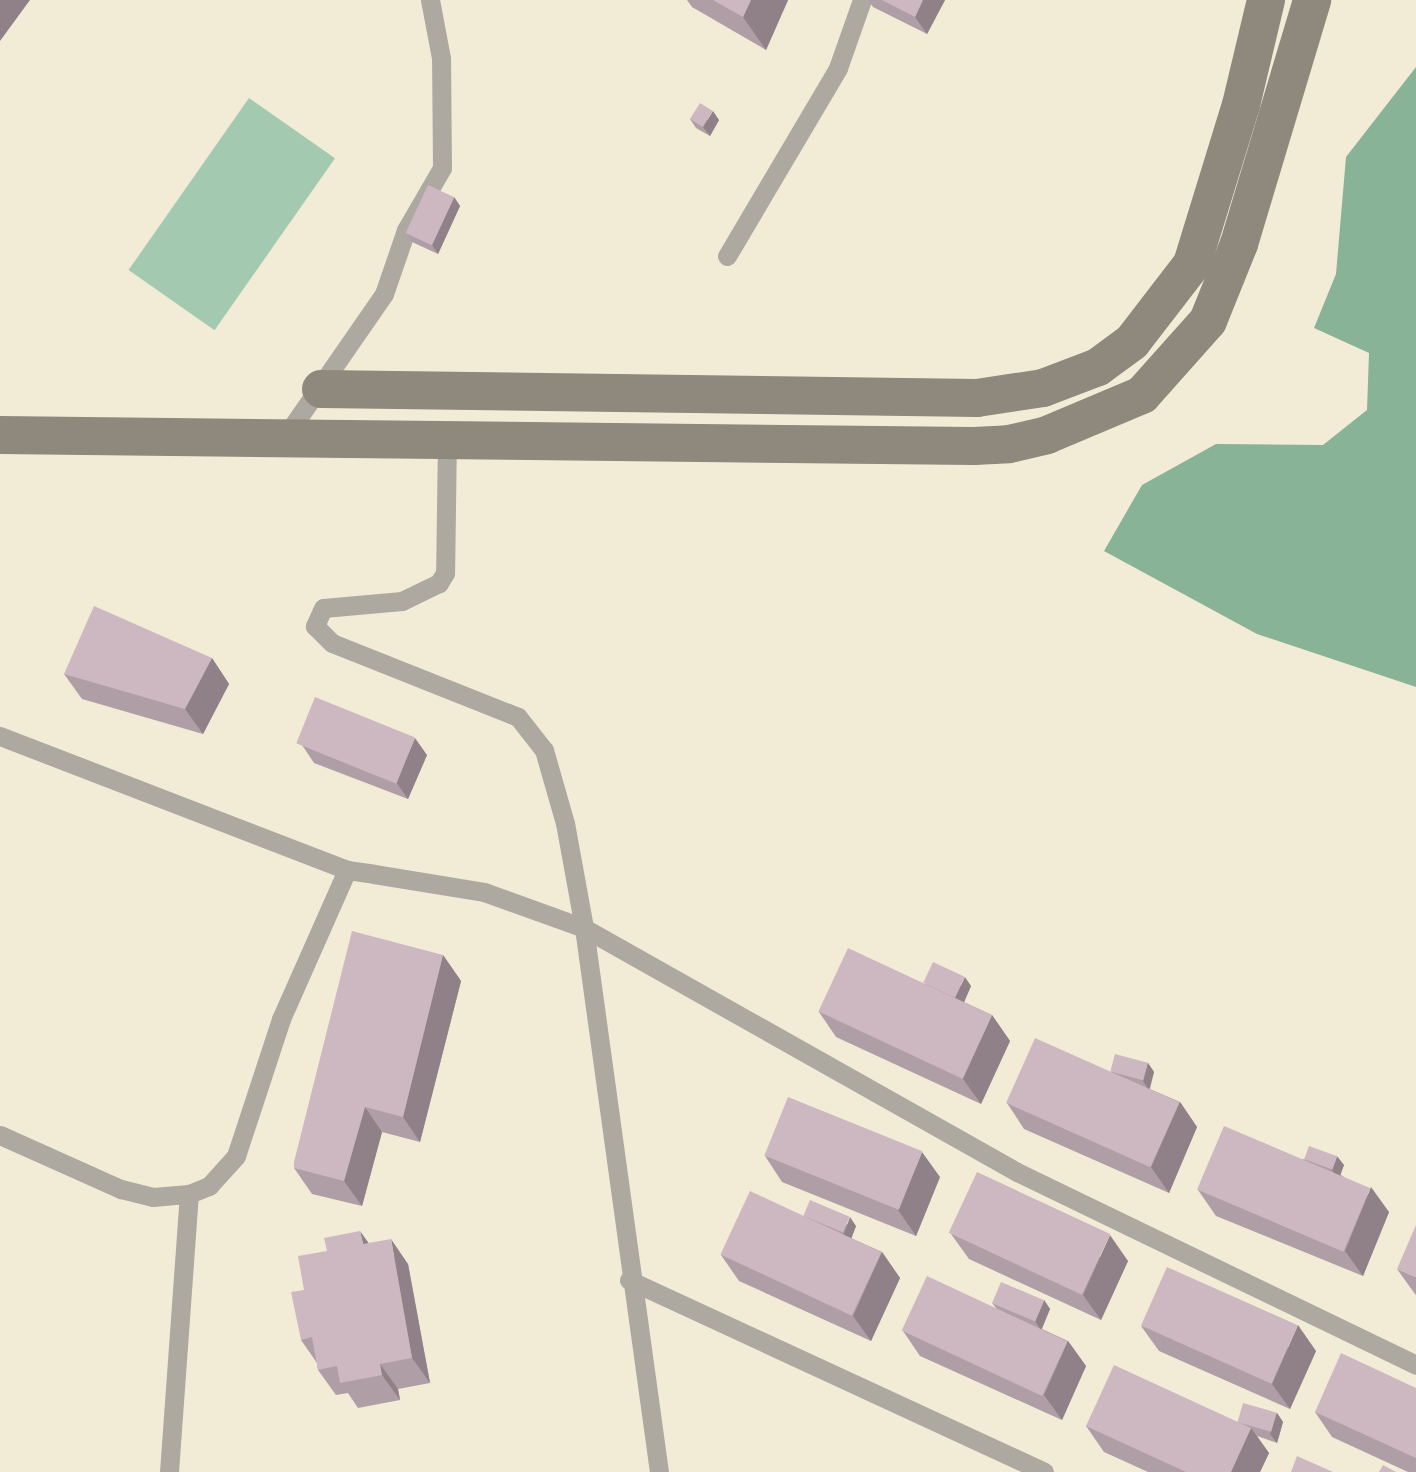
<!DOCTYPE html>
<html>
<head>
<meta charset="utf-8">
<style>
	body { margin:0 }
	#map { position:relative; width:1416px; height:1472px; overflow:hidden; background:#f2ecd7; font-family:"Source Sans 3",sans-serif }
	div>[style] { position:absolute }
	.green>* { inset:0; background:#a3c9b0; transform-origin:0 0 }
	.forest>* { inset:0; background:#88b397 }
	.lane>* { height:19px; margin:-9.5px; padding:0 9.5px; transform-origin:9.5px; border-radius:9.5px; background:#ada9a1 }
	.secondary>* { height:38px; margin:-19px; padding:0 19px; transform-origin:19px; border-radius:19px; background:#8f887c }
	.wall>* { inset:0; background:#b09ea7 }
	.shaded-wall>* { inset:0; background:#908188 }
	.building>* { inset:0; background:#cdb8c2; transform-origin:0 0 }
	span { translate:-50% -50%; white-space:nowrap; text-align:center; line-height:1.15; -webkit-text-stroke:7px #f2ecd7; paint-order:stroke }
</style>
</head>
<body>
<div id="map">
	<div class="green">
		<div style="left:249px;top:98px;width:105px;height:210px;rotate:35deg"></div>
	</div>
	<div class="forest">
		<div style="clip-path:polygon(1416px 67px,1416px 687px,1257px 634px,1104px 551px,1142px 485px,1216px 444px,1323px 445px,1367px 410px,1369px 353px,1314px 328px,1336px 274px,1346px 157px)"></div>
	</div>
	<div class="lane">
		<div style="left:727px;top:256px;width:218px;rotate:-59.4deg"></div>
		<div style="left:838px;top:68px;width:72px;rotate:-70.6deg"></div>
		<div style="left:285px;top:437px;width:174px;rotate:-55.3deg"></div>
		<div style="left:384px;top:294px;width:68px;rotate:-71deg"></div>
		<div style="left:406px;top:230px;width:72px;rotate:-59.9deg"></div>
		<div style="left:442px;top:168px;width:110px;rotate:-90.5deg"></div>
		<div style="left:441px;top:58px;width:59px;rotate:-100.7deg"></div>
		<div style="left:447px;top:437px;width:136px;rotate:90.8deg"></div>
		<div style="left:445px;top:573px;width:12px;rotate:121deg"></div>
		<div style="left:439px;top:583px;width:41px;rotate:154.1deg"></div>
		<div style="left:402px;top:601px;width:79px;rotate:174.9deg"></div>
		<div style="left:323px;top:608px;width:20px;rotate:114deg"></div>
		<div style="left:315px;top:626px;width:24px;rotate:45deg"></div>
		<div style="left:332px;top:643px;width:200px;rotate:21.7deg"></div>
		<div style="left:518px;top:717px;width:42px;rotate:51.8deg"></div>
		<div style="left:544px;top:750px;width:76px;rotate:74deg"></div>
		<div style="left:565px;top:823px;width:107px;rotate:79.7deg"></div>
		<div style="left:584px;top:928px;width:549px;rotate:82.15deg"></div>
		<div style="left:0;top:736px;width:372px;rotate:21.1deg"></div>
		<div style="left:0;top:1135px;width:133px;rotate:24.1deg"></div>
		<div style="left:121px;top:1189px;width:33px;rotate:14deg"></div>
		<div style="left:153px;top:1197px;width:36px;rotate:-5deg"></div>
		<div style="left:189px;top:1194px;width:22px;rotate:-22deg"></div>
		<div style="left:209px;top:1186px;width:40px;rotate:-48deg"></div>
		<div style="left:236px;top:1156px;width:144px;rotate:-71.8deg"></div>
		<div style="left:281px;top:1019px;width:163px;rotate:-66.1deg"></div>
		<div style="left:347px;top:870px;width:27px;rotate:8deg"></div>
		<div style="left:374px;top:874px;width:111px;rotate:9.3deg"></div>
		<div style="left:484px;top:892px;width:106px;rotate:19.8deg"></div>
		<div style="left:584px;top:928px;width:497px;rotate:29.4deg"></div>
		<div style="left:1017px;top:1172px;width:443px;rotate:25.8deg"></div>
		<div style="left:629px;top:1280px;width:457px;rotate:24.8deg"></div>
		<div style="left:169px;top:1472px;width:279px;rotate:-85.9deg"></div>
	</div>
	<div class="secondary">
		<div style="left:321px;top:389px;width:656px;rotate:0.79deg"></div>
		<div style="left:977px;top:398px;width:67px;rotate:-8.6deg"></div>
		<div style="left:1043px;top:388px;width:59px;rotate:-20.9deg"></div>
		<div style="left:1098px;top:367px;width:42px;rotate:-36.3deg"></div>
		<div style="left:1132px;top:342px;width:98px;rotate:-52.4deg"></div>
		<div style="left:1192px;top:264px;width:166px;rotate:-72.9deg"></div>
		<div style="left:1241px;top:105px;width:108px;rotate:-76.6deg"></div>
		<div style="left:0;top:435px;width:974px;rotate:0.65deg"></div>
		<div style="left:974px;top:446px;width:35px;rotate:-3deg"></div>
		<div style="left:1009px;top:444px;width:39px;rotate:-13deg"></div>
		<div style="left:1047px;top:435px;width:103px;rotate:-22.8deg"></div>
		<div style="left:1142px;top:395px;width:99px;rotate:-48.3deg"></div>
		<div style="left:1208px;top:321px;width:83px;rotate:-68.1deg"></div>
		<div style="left:1239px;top:244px;width:255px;rotate:-73.3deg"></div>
	</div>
	<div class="wall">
		<div style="clip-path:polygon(687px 0,788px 0,766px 50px,692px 7px)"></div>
		<div style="clip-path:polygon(868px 0,945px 0,927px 34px,873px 7px)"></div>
		<div style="clip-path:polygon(690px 119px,719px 120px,710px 136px,696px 128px)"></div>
		<div style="clip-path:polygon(454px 197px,460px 206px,438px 254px,412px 242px,406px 233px)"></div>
		<div style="clip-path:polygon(212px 658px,229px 684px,203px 734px,82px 699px,64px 674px)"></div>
		<div style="clip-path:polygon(302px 745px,427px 755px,408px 799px,314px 763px)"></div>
		<div style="clip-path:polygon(443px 955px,461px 981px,420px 1142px,382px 1132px,362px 1206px,312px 1194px,294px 1168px)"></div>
		<div style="clip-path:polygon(924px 984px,971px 986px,964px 1002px,992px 1015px,1010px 1041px,981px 1104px,836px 1037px,819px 1012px)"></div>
		<div style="clip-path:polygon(1148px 1063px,1154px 1072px,1150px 1089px,1180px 1102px,1197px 1127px,1169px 1193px,1024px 1129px,1007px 1103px,1111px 1072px)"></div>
		<div style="clip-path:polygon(765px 1156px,940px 1177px,916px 1236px,782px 1182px)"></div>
		<div style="clip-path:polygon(1304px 1159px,1344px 1165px,1340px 1174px,1389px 1212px,1363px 1276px,1216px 1216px,1198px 1190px)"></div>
		<div style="clip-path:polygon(803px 1216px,856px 1226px,851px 1238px,882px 1252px,900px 1278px,871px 1341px,739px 1281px,721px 1255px)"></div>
		<div style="clip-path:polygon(951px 1234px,1128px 1261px,1101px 1320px,969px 1259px)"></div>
		<div style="clip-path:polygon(369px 1243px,408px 1264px,430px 1383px,398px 1389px,400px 1400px,358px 1408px,348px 1393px,336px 1395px,318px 1370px,317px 1363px,301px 1340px)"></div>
		<div style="clip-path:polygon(1397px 1269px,1416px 1277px,1416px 1295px,1415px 1294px)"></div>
		<div style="clip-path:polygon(1044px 1300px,1050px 1309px,1042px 1329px,1068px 1341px,1086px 1366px,1062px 1420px,920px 1356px,903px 1331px,996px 1308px,992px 1303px)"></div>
		<div style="clip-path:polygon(1141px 1326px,1316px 1351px,1290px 1409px,1159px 1351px)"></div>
		<div style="clip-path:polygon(1416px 1388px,1416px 1472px,1408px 1472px,1332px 1437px,1315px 1412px)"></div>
		<div style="clip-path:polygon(1277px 1413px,1283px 1422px,1277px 1443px,1257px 1436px,1269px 1453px,1260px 1472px,1148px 1472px,1104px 1452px,1086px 1426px,1237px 1422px)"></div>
	</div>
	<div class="shaded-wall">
		<div style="clip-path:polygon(0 0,30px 0,0 41px)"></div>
		<div style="clip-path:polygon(751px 0,788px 0,766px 50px,743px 17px)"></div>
		<div style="clip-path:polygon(923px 0,945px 0,927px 34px,915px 17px)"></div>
		<div style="clip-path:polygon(713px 111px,719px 120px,710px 136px,703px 127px)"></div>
		<div style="clip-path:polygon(454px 197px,460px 206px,438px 254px,432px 245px)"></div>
		<div style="clip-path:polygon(212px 658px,229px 684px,203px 734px,185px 709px)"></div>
		<div style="clip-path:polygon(415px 738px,427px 755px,408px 799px,396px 782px)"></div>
		<div style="clip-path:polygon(443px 955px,461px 981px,420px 1142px,403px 1117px)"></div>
		<div style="clip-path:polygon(965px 977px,971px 986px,962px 1007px,955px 998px)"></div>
		<div style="clip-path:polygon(992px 1015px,1010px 1041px,981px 1104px,963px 1079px)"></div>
		<div style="clip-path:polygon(1148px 1063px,1154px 1072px,1149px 1090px,1143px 1081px)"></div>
		<div style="clip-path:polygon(1180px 1102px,1197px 1127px,1169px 1193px,1151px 1167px)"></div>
		<div style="clip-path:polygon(365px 1107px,382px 1132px,362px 1206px,344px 1181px)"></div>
		<div style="clip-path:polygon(922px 1152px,940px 1177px,916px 1236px,898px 1210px)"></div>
		<div style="clip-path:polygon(1337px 1156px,1344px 1165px,1339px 1179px,1332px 1170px)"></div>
		<div style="clip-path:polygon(1371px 1187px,1389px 1212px,1363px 1276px,1345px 1251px)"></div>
		<div style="clip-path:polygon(850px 1217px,856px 1226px,849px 1245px,843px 1236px)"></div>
		<div style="clip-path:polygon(360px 1231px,378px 1256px,363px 1244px)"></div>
		<div style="clip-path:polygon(1110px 1235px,1128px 1261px,1101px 1320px,1083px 1295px)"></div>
		<div style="clip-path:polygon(391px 1239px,408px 1264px,430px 1383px,412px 1358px)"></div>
		<div style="clip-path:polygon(882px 1252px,900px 1278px,871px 1341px,853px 1316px)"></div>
		<div style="clip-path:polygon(1044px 1300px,1050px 1309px,1041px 1330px,1035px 1321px)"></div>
		<div style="clip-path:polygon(1298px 1325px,1316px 1351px,1290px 1409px,1272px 1384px)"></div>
		<div style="clip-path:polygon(1068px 1341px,1086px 1366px,1062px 1420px,1044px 1395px)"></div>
		<div style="clip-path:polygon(380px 1364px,398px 1389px,400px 1400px,382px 1375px)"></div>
		<div style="clip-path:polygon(1277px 1413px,1283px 1422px,1277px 1443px,1270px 1434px)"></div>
		<div style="clip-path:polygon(1251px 1428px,1269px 1453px,1260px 1472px,1231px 1472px)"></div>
	</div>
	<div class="building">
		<div style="clip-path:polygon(713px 0,751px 0,743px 17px)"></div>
		<div style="clip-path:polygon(882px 0,923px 0,915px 17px)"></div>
		<div style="left:700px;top:103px;width:15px;height:19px;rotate:32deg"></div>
		<div style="left:428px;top:185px;width:29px;height:53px;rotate:25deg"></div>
		<div style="clip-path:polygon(94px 606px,212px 658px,185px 709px,64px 674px)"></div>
		<div style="left:315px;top:697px;width:108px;height:50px;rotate:22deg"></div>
		<div style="clip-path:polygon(352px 931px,443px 955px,403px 1117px,365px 1107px,344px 1181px,294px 1168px,294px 1162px)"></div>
		<div style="left:848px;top:948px;width:159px;height:70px;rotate:25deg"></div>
		<div style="left:933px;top:962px;width:35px;height:23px;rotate:25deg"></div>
		<div style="left:1035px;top:1038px;width:158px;height:71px;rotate:24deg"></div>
		<div style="left:1115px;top:1054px;width:34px;height:18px;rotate:15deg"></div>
		<div style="left:788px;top:1097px;width:145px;height:63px;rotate:22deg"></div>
		<div style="left:1224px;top:1126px;width:159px;height:69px;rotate:23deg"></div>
		<div style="left:1309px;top:1146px;width:30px;height:14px;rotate:20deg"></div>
		<div style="left:977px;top:1172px;width:147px;height:67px;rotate:25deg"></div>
		<div style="left:750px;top:1191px;width:145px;height:70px;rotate:25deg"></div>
		<div style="left:810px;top:1200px;width:43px;height:17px;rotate:23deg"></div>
		<div style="clip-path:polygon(1416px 1225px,1416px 1277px,1397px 1269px)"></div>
		<div style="clip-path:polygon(360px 1231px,363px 1244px,391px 1239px,412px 1358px,380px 1364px,382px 1375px,340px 1383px,337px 1366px,318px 1370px,312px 1337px,301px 1340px,291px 1292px,304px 1290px,298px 1256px,327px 1251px,324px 1238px)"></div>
		<div style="left:1167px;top:1267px;width:143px;height:64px;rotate:24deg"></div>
		<div style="left:927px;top:1276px;width:155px;height:60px;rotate:25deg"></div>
		<div style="left:1001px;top:1282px;width:47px;height:23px;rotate:23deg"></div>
		<div style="clip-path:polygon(1341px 1353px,1416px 1388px,1416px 1458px,1315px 1412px)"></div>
		<div style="clip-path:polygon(1114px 1365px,1251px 1428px,1231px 1472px,1186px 1472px,1086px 1426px)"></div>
		<div style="left:1243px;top:1403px;width:35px;height:20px;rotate:16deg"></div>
		<div style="clip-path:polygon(1297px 1456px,1333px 1472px,1291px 1472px)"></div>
		<div style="clip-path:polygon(1383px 1465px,1396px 1472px,1379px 1472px)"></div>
	</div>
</div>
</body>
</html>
